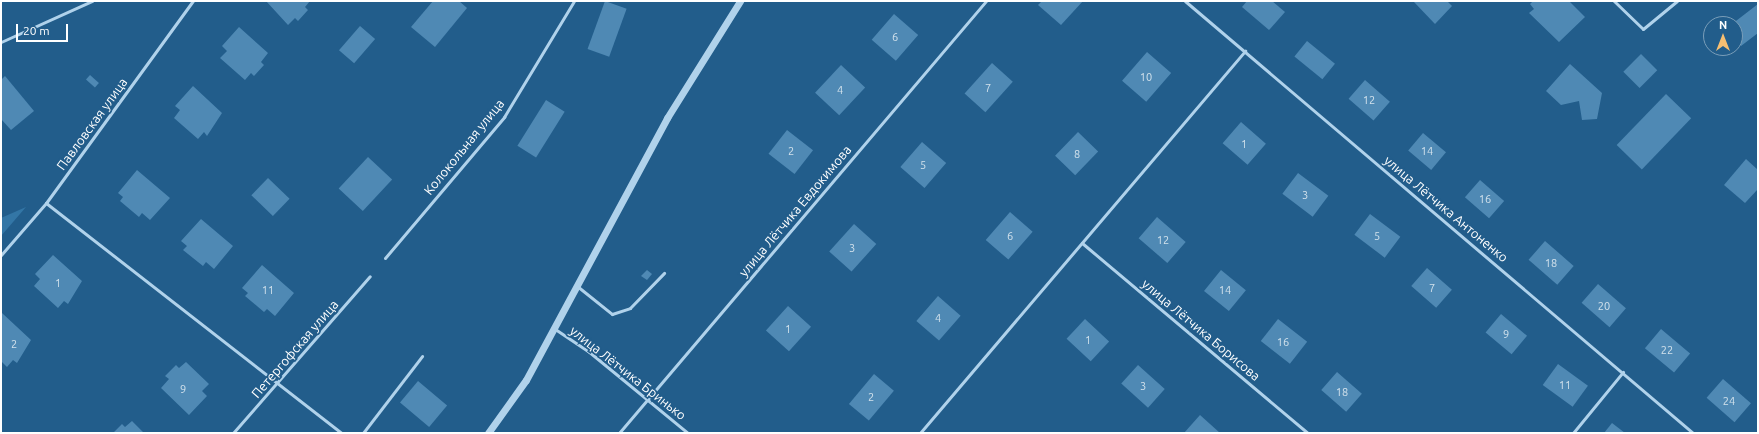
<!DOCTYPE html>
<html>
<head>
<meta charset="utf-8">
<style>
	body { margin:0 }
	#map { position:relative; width:1759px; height:434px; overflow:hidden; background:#225d8b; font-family:Ubuntu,sans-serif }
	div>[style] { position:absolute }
	.green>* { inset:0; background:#3376a6 }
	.building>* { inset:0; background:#4f89b4; transform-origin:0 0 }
	.service>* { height:3px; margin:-1.5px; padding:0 1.5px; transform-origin:1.5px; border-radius:1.5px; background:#b0d2eb }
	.tertiary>* { height:7px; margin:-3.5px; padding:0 3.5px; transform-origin:3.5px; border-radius:3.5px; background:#b0d2eb }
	span { translate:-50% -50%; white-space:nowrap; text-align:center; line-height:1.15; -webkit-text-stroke:3.5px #225d8b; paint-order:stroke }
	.number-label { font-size:11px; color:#d3e2ec }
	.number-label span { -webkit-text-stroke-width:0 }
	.street-label { font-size:13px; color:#fff }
	.frame { position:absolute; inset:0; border:2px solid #fff; pointer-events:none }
	.north { position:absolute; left:1703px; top:16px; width:40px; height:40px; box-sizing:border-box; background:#225d8b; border:1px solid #7a9eb9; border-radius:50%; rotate:0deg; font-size:11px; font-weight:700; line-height:16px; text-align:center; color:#fff }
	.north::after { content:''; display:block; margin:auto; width:14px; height:18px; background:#f6bf72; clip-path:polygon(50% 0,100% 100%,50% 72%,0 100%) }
	.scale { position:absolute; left:16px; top:24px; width:52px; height:18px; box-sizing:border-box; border:2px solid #fff; border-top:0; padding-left:5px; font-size:12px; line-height:14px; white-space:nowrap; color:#fff; -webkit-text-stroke:3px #225d8b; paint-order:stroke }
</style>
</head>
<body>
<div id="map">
	<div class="green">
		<div style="clip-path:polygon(26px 207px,1px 236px,1px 218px)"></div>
	</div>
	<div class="building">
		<div style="clip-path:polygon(266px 1px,310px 1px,305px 7px,308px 10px,298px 21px,295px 18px,288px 25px)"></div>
		<div style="clip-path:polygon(433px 1px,459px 1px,467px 8px,435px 47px,411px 27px)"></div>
		<div style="left:605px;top:1px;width:23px;height:51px;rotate:20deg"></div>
		<div style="clip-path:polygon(1042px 1px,1083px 1px,1061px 25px,1038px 5px)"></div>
		<div style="clip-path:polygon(1247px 1px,1272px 1px,1285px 12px,1269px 30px,1242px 7px)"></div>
		<div style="clip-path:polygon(1413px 1px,1447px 1px,1452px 6px,1435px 24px)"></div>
		<div style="clip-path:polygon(1533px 1px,1569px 1px,1585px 17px,1559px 42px,1529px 13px,1534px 9px,1530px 4px)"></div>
		<div style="clip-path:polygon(1758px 4px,1758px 33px,1741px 46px,1735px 37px,1735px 24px,1732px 24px)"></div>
		<div style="left:894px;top:14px;width:32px;height:34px;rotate:41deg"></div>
		<div style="left:360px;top:26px;width:20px;height:32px;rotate:41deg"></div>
		<div style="clip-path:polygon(239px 27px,268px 53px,261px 62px,264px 65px,254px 76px,251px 73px,245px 80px,220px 58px,227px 51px,222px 46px)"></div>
		<div style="left:1307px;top:41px;width:36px;height:20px;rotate:39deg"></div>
		<div style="left:1147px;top:52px;width:32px;height:38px;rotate:41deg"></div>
		<div style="left:1641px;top:54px;width:23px;height:25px;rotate:45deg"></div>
		<div style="left:992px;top:63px;width:28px;height:41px;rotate:42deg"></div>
		<div style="clip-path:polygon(1570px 64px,1602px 93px,1597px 119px,1582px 120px,1579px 101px,1561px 105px,1546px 91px)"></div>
		<div style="left:841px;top:65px;width:33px;height:38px;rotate:43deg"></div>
		<div style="left:90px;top:75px;width:12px;height:6px;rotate:42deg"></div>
		<div style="clip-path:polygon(5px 76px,34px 111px,11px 130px,1px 119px,1px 80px)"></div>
		<div style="left:1365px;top:80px;width:33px;height:25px;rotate:41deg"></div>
		<div style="clip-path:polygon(193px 86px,222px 113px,207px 136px,204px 132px,198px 139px,174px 118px,180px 110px,175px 106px)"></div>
		<div style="left:1666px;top:94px;width:35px;height:71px;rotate:44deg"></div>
		<div style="left:546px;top:100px;width:22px;height:54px;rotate:32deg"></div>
		<div style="left:1241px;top:122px;width:33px;height:28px;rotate:41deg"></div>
		<div style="left:787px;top:130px;width:33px;height:30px;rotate:38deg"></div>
		<div style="left:1078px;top:132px;width:28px;height:33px;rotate:44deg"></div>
		<div style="left:1423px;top:133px;width:30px;height:23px;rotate:40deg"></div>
		<div style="left:922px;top:142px;width:32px;height:33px;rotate:41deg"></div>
		<div style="left:368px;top:157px;width:33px;height:43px;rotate:43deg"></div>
		<div style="clip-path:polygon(1746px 159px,1758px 170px,1758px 189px,1745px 203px,1724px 185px)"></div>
		<div style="clip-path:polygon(137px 170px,170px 198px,150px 220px,142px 213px,139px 217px,120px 201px,123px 197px,118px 193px)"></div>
		<div style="left:1298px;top:173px;width:38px;height:26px;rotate:37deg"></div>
		<div style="left:268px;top:178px;width:30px;height:24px;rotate:44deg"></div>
		<div style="left:1480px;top:180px;width:32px;height:23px;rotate:41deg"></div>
		<div style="left:1010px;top:212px;width:30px;height:37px;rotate:41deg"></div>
		<div style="left:1370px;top:214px;width:38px;height:26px;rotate:37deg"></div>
		<div style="left:1157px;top:217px;width:38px;height:28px;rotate:41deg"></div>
		<div style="clip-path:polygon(201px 219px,233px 246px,214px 269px,206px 262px,203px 266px,183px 250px,187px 246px,181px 241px)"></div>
		<div style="left:854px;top:224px;width:30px;height:37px;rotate:42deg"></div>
		<div style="left:1545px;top:241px;width:38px;height:25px;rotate:41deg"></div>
		<div style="clip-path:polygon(53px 255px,82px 281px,68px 304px,64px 301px,58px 308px,34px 286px,40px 279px,35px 274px)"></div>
		<div style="clip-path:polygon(262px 265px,294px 293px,275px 316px,267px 309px,264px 312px,245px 296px,248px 293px,242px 288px)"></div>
		<div style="left:1427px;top:268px;width:33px;height:24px;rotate:41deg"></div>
		<div style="clip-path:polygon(647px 270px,652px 274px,647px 280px,641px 276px)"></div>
		<div style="left:1221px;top:270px;width:32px;height:27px;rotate:39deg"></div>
		<div style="left:1598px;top:284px;width:37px;height:25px;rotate:41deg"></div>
		<div style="left:938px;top:296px;width:30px;height:33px;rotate:41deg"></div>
		<div style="left:788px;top:306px;width:31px;height:33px;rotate:42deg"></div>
		<div style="clip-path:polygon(2px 313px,31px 340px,17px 363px,13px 360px,7px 367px,1px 361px)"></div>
		<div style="left:1501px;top:314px;width:34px;height:24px;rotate:40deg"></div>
		<div style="left:1085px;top:319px;width:33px;height:27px;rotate:43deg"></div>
		<div style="left:1278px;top:319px;width:37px;height:28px;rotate:38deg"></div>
		<div style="left:1661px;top:329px;width:38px;height:25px;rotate:40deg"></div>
		<div style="clip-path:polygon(186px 362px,209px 384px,202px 391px,207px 396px,189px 415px,161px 388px,169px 379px,165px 376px,176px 365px,179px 368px)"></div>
		<div style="left:1558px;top:364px;width:37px;height:26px;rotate:36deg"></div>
		<div style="left:1138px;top:365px;width:36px;height:25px;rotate:42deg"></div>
		<div style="left:1337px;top:372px;width:33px;height:24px;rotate:41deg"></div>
		<div style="left:874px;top:374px;width:26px;height:39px;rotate:40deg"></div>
		<div style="left:1723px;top:379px;width:37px;height:25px;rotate:41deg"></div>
		<div style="left:418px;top:381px;width:38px;height:28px;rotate:40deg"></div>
		<div style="clip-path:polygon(1200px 415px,1220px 433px,1184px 433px)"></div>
		<div style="clip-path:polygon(132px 421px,144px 433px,113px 433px,122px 424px,125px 427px)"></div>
		<div style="clip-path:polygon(1612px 423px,1625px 433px,1604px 433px)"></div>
	</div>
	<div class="service">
		<div style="left:1185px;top:1px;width:667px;rotate:40.38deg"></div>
		<div style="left:1614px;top:1px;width:40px;rotate:44deg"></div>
		<div style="left:1643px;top:29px;width:44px;rotate:-39.5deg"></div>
		<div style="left:1px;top:42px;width:100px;rotate:-24.3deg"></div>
		<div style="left:46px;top:203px;width:374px;rotate:37.9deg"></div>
		<div style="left:1082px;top:243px;width:295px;rotate:40.1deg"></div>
		<div style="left:1px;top:255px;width:69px;rotate:-49.1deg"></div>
		<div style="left:46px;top:203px;width:250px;rotate:-54deg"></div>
		<div style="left:385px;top:258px;width:185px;rotate:-49.8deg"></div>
		<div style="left:504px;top:117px;width:135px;rotate:-58.9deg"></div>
		<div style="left:577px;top:286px;width:45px;rotate:38.7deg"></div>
		<div style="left:612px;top:314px;width:19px;rotate:-18deg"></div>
		<div style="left:630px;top:308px;width:49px;rotate:-45.8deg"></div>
		<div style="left:555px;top:329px;width:40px;rotate:34deg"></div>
		<div style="left:588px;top:351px;width:129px;rotate:39.4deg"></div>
		<div style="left:233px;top:433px;width:208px;rotate:-48.9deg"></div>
		<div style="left:363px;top:433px;width:97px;rotate:-52.5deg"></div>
		<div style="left:619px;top:433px;width:567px;rotate:-49.65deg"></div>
		<div style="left:920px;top:433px;width:502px;rotate:-49.61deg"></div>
		<div style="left:1573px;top:433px;width:79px;rotate:-50.7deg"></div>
	</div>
	<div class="tertiary">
		<div style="left:488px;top:433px;width:65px;rotate:-54.4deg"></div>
		<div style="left:526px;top:380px;width:298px;rotate:-61.7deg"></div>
		<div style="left:667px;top:118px;width:138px;rotate:-58deg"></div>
	</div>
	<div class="number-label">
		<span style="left:895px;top:37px">6</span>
		<span style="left:1146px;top:77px">10</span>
		<span style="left:988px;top:88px">7</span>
		<span style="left:840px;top:90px">4</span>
		<span style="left:1369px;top:100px">12</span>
		<span style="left:1244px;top:144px">1</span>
		<span style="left:791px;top:151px">2</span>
		<span style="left:1427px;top:151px">14</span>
		<span style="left:1077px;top:154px">8</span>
		<span style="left:923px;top:165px">5</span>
		<span style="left:1305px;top:195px">3</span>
		<span style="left:1485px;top:199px">16</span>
		<span style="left:1010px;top:236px">6</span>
		<span style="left:1377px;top:236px">5</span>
		<span style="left:1163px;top:240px">12</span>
		<span style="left:852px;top:248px">3</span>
		<span style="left:1551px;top:263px">18</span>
		<span style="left:58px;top:283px">1</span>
		<span style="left:1432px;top:288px">7</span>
		<span style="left:268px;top:290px">11</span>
		<span style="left:1225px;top:290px">14</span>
		<span style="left:1604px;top:306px">20</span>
		<span style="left:938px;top:318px">4</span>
		<span style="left:788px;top:329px">1</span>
		<span style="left:1506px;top:334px">9</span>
		<span style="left:1088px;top:340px">1</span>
		<span style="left:1283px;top:342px">16</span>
		<span style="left:14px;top:344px">2</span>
		<span style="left:1667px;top:350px">22</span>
		<span style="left:1565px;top:385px">11</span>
		<span style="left:1143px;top:386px">3</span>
		<span style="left:183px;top:389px">9</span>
		<span style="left:1342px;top:392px">18</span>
		<span style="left:871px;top:397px">2</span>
		<span style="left:1729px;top:401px">24</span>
	</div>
	<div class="street-label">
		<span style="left:92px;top:124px;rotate:-54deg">Павловская улица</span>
		<span style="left:464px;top:147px;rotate:-51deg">Колокольная улица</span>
		<span style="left:1446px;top:209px;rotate:40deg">улица Лётчика Антоненко</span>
		<span style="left:795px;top:211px;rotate:-50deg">улица Лётчика Евдокимова</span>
		<span style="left:1201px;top:330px;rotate:40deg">улица Лётчика Борисова</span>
		<span style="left:295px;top:349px;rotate:-49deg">Петергофская улица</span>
		<span style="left:628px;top:373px;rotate:38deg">улица Лётчика Бринько</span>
	</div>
	<div class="frame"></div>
	<div class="north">N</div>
	<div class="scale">20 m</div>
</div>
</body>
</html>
